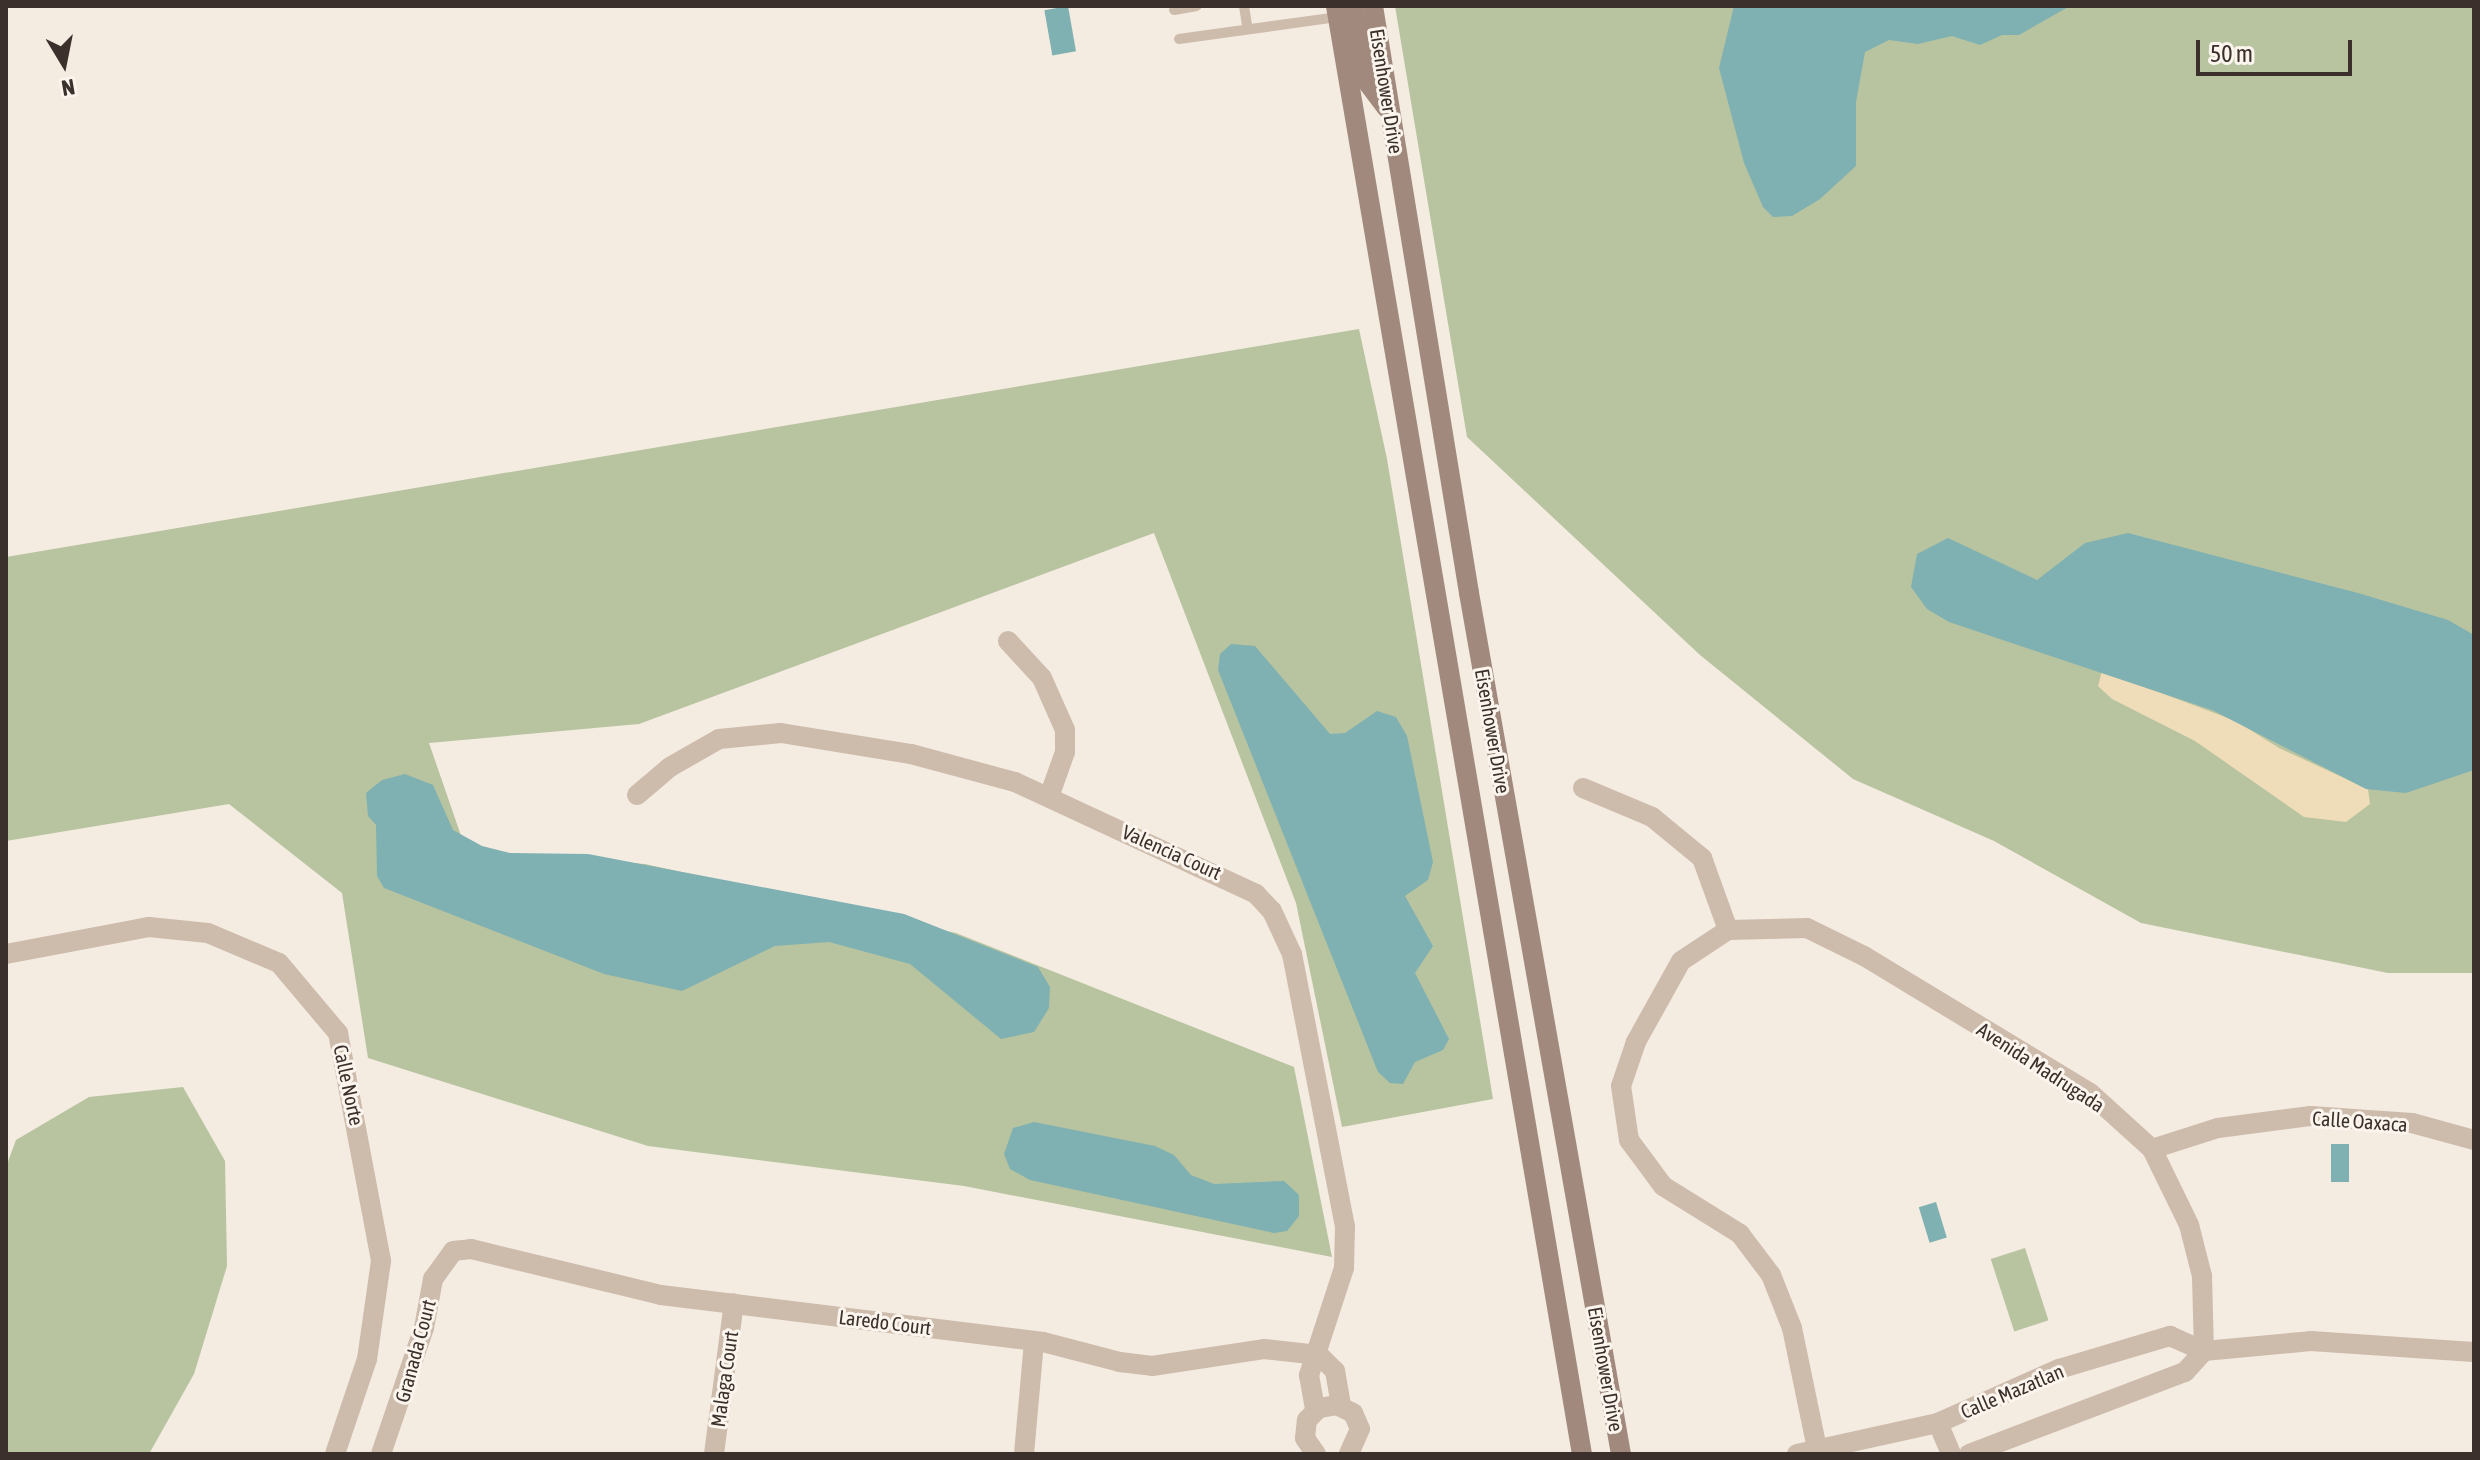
<!DOCTYPE html>
<html>
<head>
<meta charset="utf-8">
<style>
	body { margin:0 }
	#map { position:relative; width:2480px; height:1460px; overflow:hidden; background:#f4ebe1; font-family:"Asap Condensed",sans-serif }
	div>[style] { position:absolute }
	.green>* { inset:0; background:#b8c4a0; transform-origin:0 0 }
	.sand>* { inset:0; background:#efdcb8 }
	.water>* { inset:0; background:#7fb0b2; transform-origin:0 0 }
	.service>* { height:10px; margin:-5px; padding:0 5px; transform-origin:5px; border-radius:5px; background:#cdbbac }
	.minor>* { height:20px; margin:-10px; padding:0 10px; transform-origin:10px; border-radius:10px; background:#cdbbac }
	.secondary>* { height:20px; margin:-10px; padding:0 10px; transform-origin:10px; border-radius:10px; background:#a18a7d }
	span { translate:-50% -50%; white-space:nowrap; text-align:center; line-height:1.15; -webkit-text-stroke:6px #fbf5ee; paint-order:stroke }
	.street-label { font-size:20px; color:#3b302b }
	.frame { position:absolute; inset:0; border:8px solid #3b302b; pointer-events:none }
	.north { position:absolute; left:24px; top:24px; width:80px; height:80px; -webkit-text-stroke:6px #fbf5ee; paint-order:stroke; rotate:170deg; font-size:22px; font-weight:700; line-height:32px; text-align:center; color:#3b302b }
	.north::after { content:''; display:block; margin:auto; width:28px; height:36px; background:#3b302b; clip-path:polygon(50% 0,100% 100%,50% 72%,0 100%) }
	.scale { position:absolute; left:2196px; top:40px; width:156px; height:36px; box-sizing:border-box; border:4px solid #3b302b; border-top:0; padding-left:10px; font-size:24px; line-height:28px; white-space:nowrap; color:#3b302b; -webkit-text-stroke:6px #fbf5ee; paint-order:stroke }
</style>
</head>
<body>
<div id="map">
	<div class="green">
		<div style="clip-path:polygon(1395px 6px,2474px 6px,2474px 973px,2388px 973px,2141px 923px,1994px 841px,1853px 779px,1700px 655px,1467px 437px)"></div>
		<div style="clip-path:polygon(1359px 329px,1387px 459px,1493px 1099px,1342px 1127px,1296px 903px,1154px 533px,639px 724px,429px 743px,466px 850px,645px 864px,956px 933px,1294px 1067px,1332px 1257px,964px 1186px,648px 1146px,368px 1058px,342px 893px,229px 804px,6px 841px,6px 557px)"></div>
		<div style="clip-path:polygon(183px 1087px,225px 1161px,227px 1266px,194px 1374px,149px 1454px,6px 1454px,6px 1167px,16px 1140px,89px 1097px)"></div>
		<div style="left:2025px;top:1248px;width:76px;height:36px;rotate:72deg"></div>
	</div>
	<div class="sand">
		<div style="clip-path:polygon(2102px 671px,2236px 721px,2279px 748px,2368px 789px,2370px 804px,2346px 822px,2304px 817px,2195px 741px,2112px 699px,2098px 686px)"></div>
	</div>
	<div class="water">
		<div style="left:1068px;top:6px;width:46px;height:24px;rotate:80deg"></div>
		<div style="clip-path:polygon(1734px 6px,2070px 6px,2019px 35px,2002px 35px,1980px 45px,1952px 36px,1918px 44px,1889px 40px,1865px 52px,1856px 102px,1856px 166px,1820px 199px,1792px 216px,1773px 217px,1763px 207px,1744px 163px,1719px 68px)"></div>
		<div style="clip-path:polygon(2128px 533px,2358px 593px,2448px 620px,2474px 635px,2474px 770px,2406px 793px,2366px 789px,2212px 710px,1949px 622px,1927px 609px,1911px 587px,1917px 554px,1948px 538px,2037px 580px,2085px 543px)"></div>
		<div style="clip-path:polygon(1231px 644px,1255px 646px,1330px 734px,1345px 733px,1377px 711px,1396px 717px,1407px 736px,1433px 862px,1428px 880px,1405px 896px,1433px 946px,1415px 973px,1449px 1039px,1443px 1050px,1415px 1062px,1403px 1084px,1390px 1083px,1378px 1072px,1218px 670px,1220px 654px)"></div>
		<div style="clip-path:polygon(405px 774px,433px 785px,453px 830px,482px 846px,510px 853px,588px 854px,904px 914px,1038px 967px,1050px 987px,1049px 1008px,1034px 1032px,1001px 1039px,910px 964px,829px 942px,775px 946px,682px 991px,604px 974px,384px 888px,377px 876px,376px 825px,368px 816px,366px 793px,382px 780px)"></div>
		<div style="clip-path:polygon(1034px 1122px,1155px 1146px,1174px 1155px,1191px 1175px,1214px 1184px,1284px 1181px,1299px 1195px,1299px 1216px,1287px 1231px,1274px 1233px,1030px 1180px,1010px 1169px,1004px 1154px,1013px 1128px)"></div>
		<div style="left:2331px;top:1144px;width:18px;height:38px"></div>
		<div style="left:1936px;top:1202px;width:37px;height:18px;rotate:73deg"></div>
	</div>
	<div class="service">
		<div style="left:1244px;top:6px;width:20px;rotate:81deg"></div>
		<div style="left:1174px;top:10px;width:23px;rotate:-10deg"></div>
		<div style="left:1179px;top:39px;width:161px;rotate:-7.9deg"></div>
	</div>
	<div class="minor">
		<div style="left:1008px;top:641px;width:50px;rotate:47.4deg"></div>
		<div style="left:1042px;top:678px;width:57px;rotate:66.1deg"></div>
		<div style="left:1065px;top:730px;width:22px;rotate:90deg"></div>
		<div style="left:1065px;top:752px;width:48px;rotate:109.6deg"></div>
		<div style="left:1583px;top:788px;width:75px;rotate:22.8deg"></div>
		<div style="left:1652px;top:817px;width:65px;rotate:39.4deg"></div>
		<div style="left:1702px;top:858px;width:77px;rotate:70.1deg"></div>
		<div style="left:637px;top:795px;width:43px;rotate:-40.3deg"></div>
		<div style="left:670px;top:767px;width:56px;rotate:-29.7deg"></div>
		<div style="left:719px;top:739px;width:62px;rotate:-5.5deg"></div>
		<div style="left:781px;top:733px;width:132px;rotate:9.2deg"></div>
		<div style="left:911px;top:754px;width:108px;rotate:15.1deg"></div>
		<div style="left:1015px;top:782px;width:266px;rotate:24.9deg"></div>
		<div style="left:1256px;top:894px;width:23px;rotate:47deg"></div>
		<div style="left:1272px;top:911px;width:47px;rotate:65.1deg"></div>
		<div style="left:1292px;top:954px;width:278px;rotate:79deg"></div>
		<div style="left:1345px;top:1227px;width:41px;rotate:91.4deg"></div>
		<div style="left:1344px;top:1268px;width:113px;rotate:108.1deg"></div>
		<div style="left:1309px;top:1375px;width:36px;rotate:80deg"></div>
		<div style="left:1728px;top:930px;width:79px;rotate:-1.5deg"></div>
		<div style="left:1807px;top:928px;width:64px;rotate:26.2deg"></div>
		<div style="left:1864px;top:956px;width:264px;rotate:31.2deg"></div>
		<div style="left:2090px;top:1093px;width:84px;rotate:42.1deg"></div>
		<div style="left:2152px;top:1149px;width:85px;rotate:64deg"></div>
		<div style="left:2189px;top:1225px;width:53px;rotate:75.7deg"></div>
		<div style="left:2202px;top:1276px;width:75px;rotate:88.5deg"></div>
		<div style="left:1728px;top:930px;width:56px;rotate:146.6deg"></div>
		<div style="left:1681px;top:961px;width:93px;rotate:119.1deg"></div>
		<div style="left:1636px;top:1042px;width:46px;rotate:108.8deg"></div>
		<div style="left:1621px;top:1086px;width:55px;rotate:81.6deg"></div>
		<div style="left:1629px;top:1140px;width:57px;rotate:53.5deg"></div>
		<div style="left:1663px;top:1186px;width:91px;rotate:31.9deg"></div>
		<div style="left:1740px;top:1234px;width:51px;rotate:52.9deg"></div>
		<div style="left:1771px;top:1275px;width:57px;rotate:68.4deg"></div>
		<div style="left:1792px;top:1328px;width:129px;rotate:78.3deg"></div>
		<div style="left:6px;top:954px;width:146px;rotate:-10.7deg"></div>
		<div style="left:149px;top:927px;width:59px;rotate:5.8deg"></div>
		<div style="left:208px;top:933px;width:77px;rotate:22.9deg"></div>
		<div style="left:279px;top:963px;width:92px;rotate:49.9deg"></div>
		<div style="left:338px;top:1033px;width:232px;rotate:79.3deg"></div>
		<div style="left:381px;top:1261px;width:99px;rotate:98.1deg"></div>
		<div style="left:367px;top:1359px;width:100px;rotate:108.6deg"></div>
		<div style="left:2152px;top:1149px;width:69px;rotate:-17.7deg"></div>
		<div style="left:2218px;top:1128px;width:94px;rotate:-7.4deg"></div>
		<div style="left:2311px;top:1116px;width:101px;rotate:4deg"></div>
		<div style="left:2412px;top:1123px;width:64px;rotate:15.3deg"></div>
		<div style="left:1319px;top:1355px;width:23px;rotate:45deg"></div>
		<div style="left:1335px;top:1371px;width:36px;rotate:80deg"></div>
		<div style="left:1938px;top:1423px;width:34px;rotate:67deg"></div>
		<div style="left:381px;top:1454px;width:133px;rotate:-71.2deg"></div>
		<div style="left:424px;top:1328px;width:50px;rotate:-79.6deg"></div>
		<div style="left:433px;top:1279px;width:34px;rotate:-54deg"></div>
		<div style="left:453px;top:1251px;width:18px;rotate:-6deg"></div>
		<div style="left:471px;top:1249px;width:195px;rotate:13.6deg"></div>
		<div style="left:661px;top:1295px;width:385px;rotate:7deg"></div>
		<div style="left:1043px;top:1342px;width:80px;rotate:14.6deg"></div>
		<div style="left:1120px;top:1362px;width:32px;rotate:7deg"></div>
		<div style="left:1152px;top:1366px;width:113px;rotate:-8.6deg"></div>
		<div style="left:1264px;top:1349px;width:55px;rotate:6.2deg"></div>
		<div style="left:714px;top:1454px;width:152px;rotate:-82.5deg"></div>
		<div style="left:1024px;top:1454px;width:113px;rotate:-84.9deg"></div>
		<div style="left:1316px;top:1454px;width:19px;rotate:-125deg"></div>
		<div style="left:1305px;top:1438px;width:18px;rotate:-84deg"></div>
		<div style="left:1307px;top:1420px;width:17px;rotate:-45deg"></div>
		<div style="left:1319px;top:1408px;width:18px;rotate:-9deg"></div>
		<div style="left:1337px;top:1405px;width:18px;rotate:27deg"></div>
		<div style="left:1353px;top:1413px;width:17px;rotate:66deg"></div>
		<div style="left:1360px;top:1429px;width:27px;rotate:114deg"></div>
		<div style="left:1797px;top:1454px;width:144px;rotate:-12.4deg"></div>
		<div style="left:1938px;top:1423px;width:133px;rotate:-24.1deg"></div>
		<div style="left:2059px;top:1369px;width:116px;rotate:-16.6deg"></div>
		<div style="left:2170px;top:1336px;width:37px;rotate:24deg"></div>
		<div style="left:2204px;top:1351px;width:107px;rotate:-5.3deg"></div>
		<div style="left:2311px;top:1341px;width:163px;rotate:3.9deg"></div>
		<div style="left:1969px;top:1454px;width:231px;rotate:-20.8deg"></div>
		<div style="left:2185px;top:1372px;width:28px;rotate:-48deg"></div>
	</div>
	<div class="secondary">
		<div style="left:1336px;top:6px;width:1469px;rotate:80.36deg"></div>
		<div style="left:1353px;top:6px;width:78px;rotate:79deg"></div>
		<div style="left:1368px;top:83px;width:31px;rotate:53deg"></div>
		<div style="left:1373px;top:6px;width:595px;rotate:80.71deg"></div>
		<div style="left:1469px;top:593px;width:874px;rotate:79.99deg"></div>
	</div>
	<div class="street-label">
		<span style="left:1387px;top:91px;rotate:81deg">Eisenhower Drive</span>
		<span style="left:1493px;top:731px;rotate:80deg">Eisenhower Drive</span>
		<span style="left:1172px;top:852px;rotate:24deg">Valencia Court</span>
		<span style="left:2041px;top:1067px;rotate:33deg">Avenida Madrugada</span>
		<span style="left:349px;top:1085px;rotate:78deg">Calle Norte</span>
		<span style="left:2360px;top:1121px;rotate:4deg">Calle Oaxaca</span>
		<span style="left:885px;top:1322px;rotate:7deg">Laredo Court</span>
		<span style="left:415px;top:1351px;rotate:-75deg">Granada Court</span>
		<span style="left:1606px;top:1369px;rotate:80deg">Eisenhower Drive</span>
		<span style="left:724px;top:1379px;rotate:-82deg">Malaga Court</span>
		<span style="left:2012px;top:1391px;rotate:-23deg">Calle Mazatlan</span>
	</div>
	<div class="frame"></div>
	<div class="north">N</div>
	<div class="scale">50 m</div>
</div>
</body>
</html>
